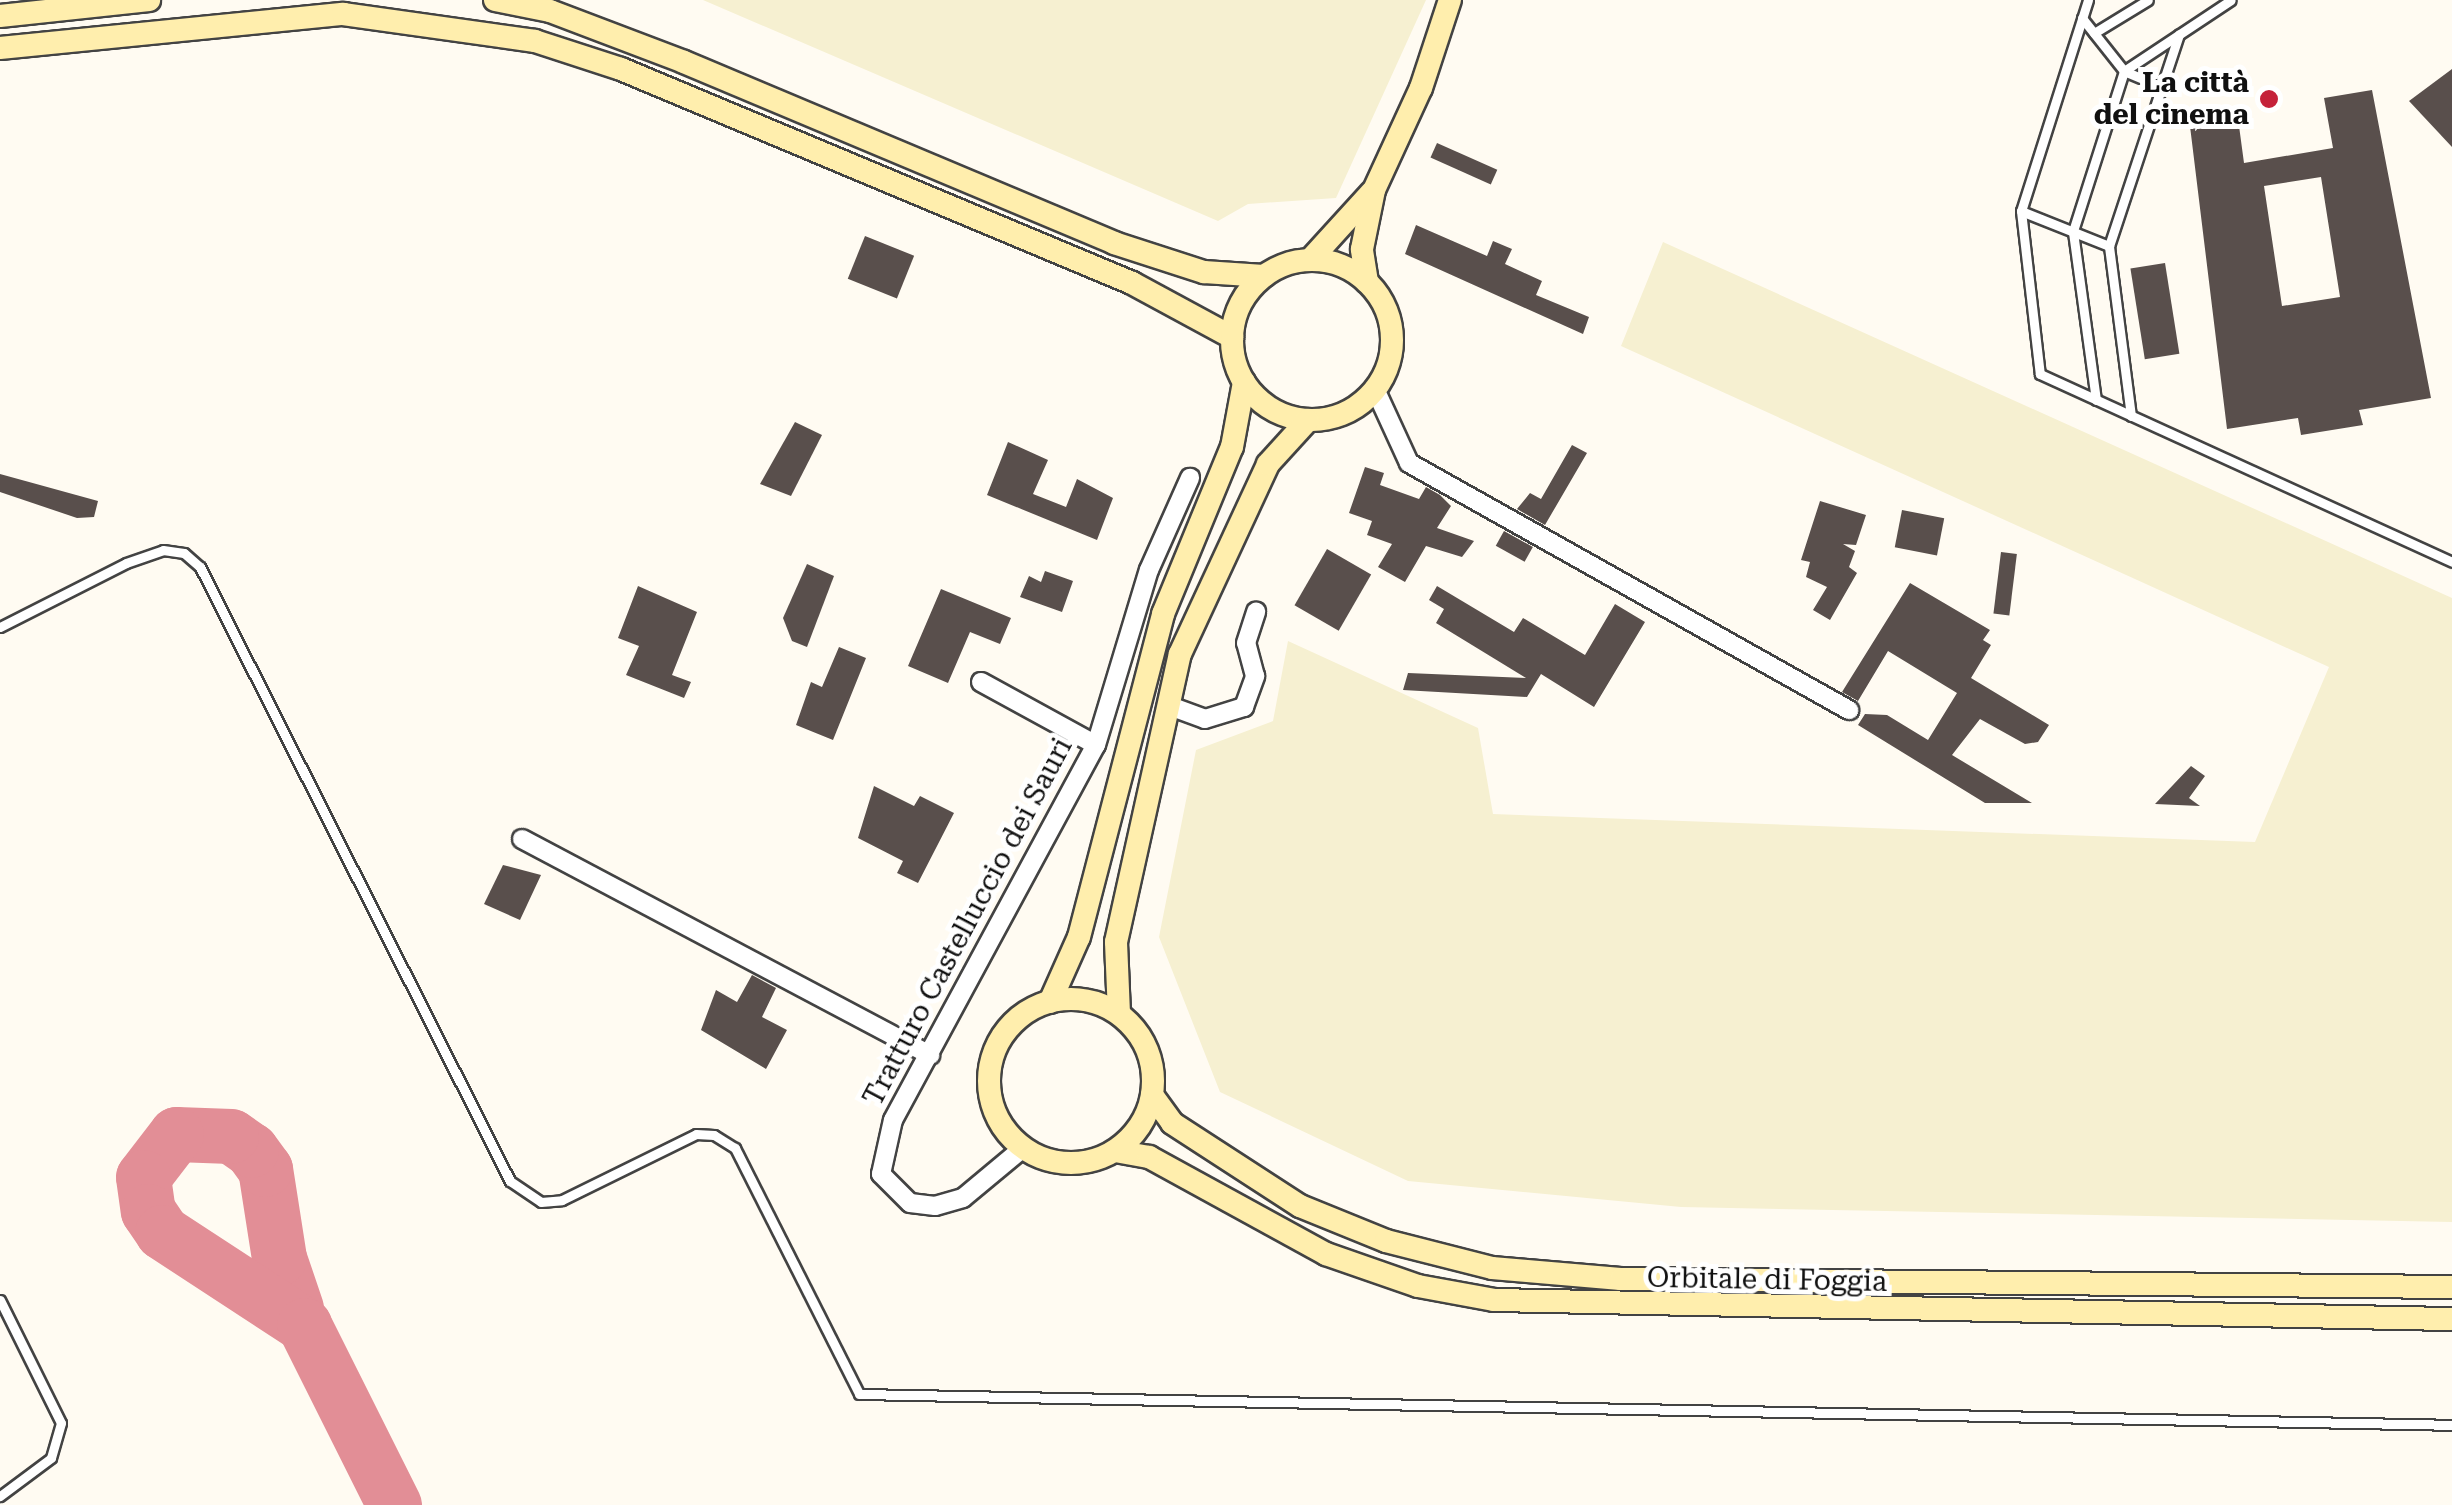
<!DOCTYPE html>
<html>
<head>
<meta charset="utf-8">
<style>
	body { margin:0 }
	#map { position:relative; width:2452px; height:1505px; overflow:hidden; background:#fffbf2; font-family:"Roboto Serif",serif }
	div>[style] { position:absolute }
	.farmland>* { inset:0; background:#f6f0d1 }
	.taxiway>* { height:55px; margin:-27.5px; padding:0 27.5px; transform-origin:27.5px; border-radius:27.5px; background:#e28e96 }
	.building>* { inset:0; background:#594f4c; transform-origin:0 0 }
	.roads { filter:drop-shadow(2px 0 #434343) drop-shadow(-2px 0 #434343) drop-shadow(0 2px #434343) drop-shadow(0 -2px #434343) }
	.service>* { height:9px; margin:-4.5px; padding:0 4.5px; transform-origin:4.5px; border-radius:4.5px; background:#fff }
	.minor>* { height:18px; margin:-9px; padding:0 9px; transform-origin:9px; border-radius:9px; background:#fff }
	.secondary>* { height:22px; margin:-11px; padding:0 11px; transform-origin:11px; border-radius:11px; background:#ffeead }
	.secondary>.ring { margin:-11px; padding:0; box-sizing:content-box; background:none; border:22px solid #ffeead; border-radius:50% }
	.dots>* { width:28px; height:28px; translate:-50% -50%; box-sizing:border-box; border:5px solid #fff; border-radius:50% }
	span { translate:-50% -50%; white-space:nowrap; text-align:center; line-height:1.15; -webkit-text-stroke:10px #fff; paint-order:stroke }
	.poi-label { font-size:28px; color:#101010; font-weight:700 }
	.right { translate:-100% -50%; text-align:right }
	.street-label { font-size:28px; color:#101010 }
</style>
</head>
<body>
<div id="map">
	<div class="farmland">
		<div style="clip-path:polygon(703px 0,1426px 0,1336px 198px,1248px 204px,1218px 221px)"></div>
		<div style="clip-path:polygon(1663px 242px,2452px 598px,2452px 1222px,1681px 1207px,1408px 1181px,1220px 1092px,1159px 937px,1196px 750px,1273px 721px,1288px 641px,1478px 728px,1493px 814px,2255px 842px,2329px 667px,1621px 346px)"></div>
	</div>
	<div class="taxiway">
		<div style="left:296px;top:1308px;width:53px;rotate:-108.8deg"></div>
		<div style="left:279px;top:1258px;width:90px;rotate:-98.9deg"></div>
		<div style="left:265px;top:1169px;width:24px;rotate:-126deg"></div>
		<div style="left:251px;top:1150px;width:24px;rotate:-145deg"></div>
		<div style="left:231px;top:1136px;width:55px;rotate:-177.9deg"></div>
		<div style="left:176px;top:1134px;width:54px;rotate:127.5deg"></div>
		<div style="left:143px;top:1177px;width:34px;rotate:82deg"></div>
		<div style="left:148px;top:1211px;width:25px;rotate:56deg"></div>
		<div style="left:162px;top:1232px;width:170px;rotate:33.2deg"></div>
		<div style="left:304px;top:1325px;width:201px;rotate:63.4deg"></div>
	</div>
	<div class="building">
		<div style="clip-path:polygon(2452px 69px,2452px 147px,2409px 101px)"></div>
		<div style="clip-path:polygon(evenodd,2372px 90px,2431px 398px,2359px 410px,2363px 425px,2301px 435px,2298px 418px,2227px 429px,2189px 118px,2237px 111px,2244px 163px,2333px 148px,2324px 98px,2372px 90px,2321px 177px,2340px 297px,2282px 306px,2264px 186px,2321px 177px)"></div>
		<div style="left:1437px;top:143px;width:66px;height:16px;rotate:24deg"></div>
		<div style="clip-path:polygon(1416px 225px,1487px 256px,1493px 241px,1512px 249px,1505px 264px,1542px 281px,1536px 295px,1589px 317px,1583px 334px,1405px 254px)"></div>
		<div style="left:865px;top:236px;width:53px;height:46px;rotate:22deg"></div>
		<div style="left:2165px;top:263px;width:92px;height:35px;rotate:81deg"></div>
		<div style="clip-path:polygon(795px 422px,822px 435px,791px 496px,760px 484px)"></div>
		<div style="clip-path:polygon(1008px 442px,1048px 460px,1033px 494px,1066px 507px,1077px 479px,1113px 498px,1097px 540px,987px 495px)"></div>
		<div style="clip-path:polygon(1572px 445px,1587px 453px,1545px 525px,1517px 509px,1530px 493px,1541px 499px)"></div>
		<div style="clip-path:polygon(1365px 467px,1384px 473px,1380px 485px,1419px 499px,1426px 487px,1440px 495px,1451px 506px,1437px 528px,1474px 541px,1462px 557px,1426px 546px,1405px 582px,1378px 567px,1392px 544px,1367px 535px,1372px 521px,1349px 513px)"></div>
		<div style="clip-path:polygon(0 474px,98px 501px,94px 517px,77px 518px,0 492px)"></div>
		<div style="clip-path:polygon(1820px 501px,1866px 515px,1856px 545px,1843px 544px,1855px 551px,1849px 567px,1857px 573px,1830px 620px,1813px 610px,1827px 587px,1806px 577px,1810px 562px,1801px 560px)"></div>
		<div style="left:1902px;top:510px;width:43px;height:38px;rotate:11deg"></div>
		<div style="left:1504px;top:531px;width:33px;height:17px;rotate:29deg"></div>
		<div style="left:1327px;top:549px;width:51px;height:65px;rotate:30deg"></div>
		<div style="left:2001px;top:552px;width:16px;height:62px;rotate:7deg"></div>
		<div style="clip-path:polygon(807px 564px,834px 576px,807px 647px,792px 641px,783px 618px)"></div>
		<div style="clip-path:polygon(1045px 571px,1073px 581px,1062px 612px,1020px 597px,1029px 576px,1041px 582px)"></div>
		<div style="clip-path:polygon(1910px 583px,1990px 630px,1983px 640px,1991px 645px,1971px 678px,2049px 725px,2038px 742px,2025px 744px,1980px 719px,1952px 755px,2032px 803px,1985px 803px,1858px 725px,1865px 714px,1887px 715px,1928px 740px,1957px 693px,1888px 651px,1858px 701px,1842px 692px)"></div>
		<div style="clip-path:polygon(638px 586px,697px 612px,672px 675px,691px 682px,684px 698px,626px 675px,639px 646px,618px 638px)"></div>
		<div style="clip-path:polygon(1437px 586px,1514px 632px,1523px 618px,1585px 655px,1615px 604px,1645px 622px,1594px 707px,1541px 674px,1527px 697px,1403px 690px,1408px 673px,1526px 678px,1436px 623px,1444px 609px,1429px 600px)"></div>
		<div style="clip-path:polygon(941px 589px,1011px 618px,1000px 644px,970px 632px,948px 683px,908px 666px)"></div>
		<div style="clip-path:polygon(839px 647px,866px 658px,833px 740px,796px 725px,811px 682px,822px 687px)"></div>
		<div style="clip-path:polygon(2191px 766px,2205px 776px,2189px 798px,2200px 806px,2155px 804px)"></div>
		<div style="clip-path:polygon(874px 786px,914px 806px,920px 796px,954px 813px,918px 883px,897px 873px,903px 861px,858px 838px)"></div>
		<div style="clip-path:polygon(503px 865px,541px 875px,520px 920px,484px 904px)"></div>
		<div style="clip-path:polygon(752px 975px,776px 988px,762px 1017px,787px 1030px,766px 1069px,701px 1030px,716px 990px,737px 1002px)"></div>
	</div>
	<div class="roads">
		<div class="service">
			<div style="left:2088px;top:0;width:221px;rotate:107.6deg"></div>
			<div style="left:2021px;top:211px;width:164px;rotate:83.4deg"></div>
			<div style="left:2040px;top:374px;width:453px;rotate:24.5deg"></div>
			<div style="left:2082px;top:18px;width:68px;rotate:51.6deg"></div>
			<div style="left:2124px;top:71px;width:41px;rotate:22.8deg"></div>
			<div style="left:2094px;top:33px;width:63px;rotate:-31.4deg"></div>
			<div style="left:2021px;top:211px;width:95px;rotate:21.7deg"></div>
			<div style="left:2096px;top:400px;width:171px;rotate:-97.8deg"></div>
			<div style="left:2073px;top:231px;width:168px;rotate:-72.3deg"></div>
			<div style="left:2124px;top:71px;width:128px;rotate:-33.6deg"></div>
			<div style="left:2131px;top:416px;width:171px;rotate:-97.4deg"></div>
			<div style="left:2109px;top:246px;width:223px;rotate:-71.7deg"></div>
			<div style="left:0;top:627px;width:141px;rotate:-26.9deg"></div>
			<div style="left:126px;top:563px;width:39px;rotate:-19deg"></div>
			<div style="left:163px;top:550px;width:21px;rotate:8deg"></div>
			<div style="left:184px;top:553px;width:21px;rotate:41deg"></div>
			<div style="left:200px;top:567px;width:688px;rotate:63.21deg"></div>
			<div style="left:510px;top:1181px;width:37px;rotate:34deg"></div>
			<div style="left:541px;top:1202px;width:21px;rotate:-5deg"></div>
			<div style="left:562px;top:1200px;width:149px;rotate:-26.2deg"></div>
			<div style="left:696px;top:1134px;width:18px;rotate:3deg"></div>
			<div style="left:714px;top:1135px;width:25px;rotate:32deg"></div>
			<div style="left:735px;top:1148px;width:275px;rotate:63.2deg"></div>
			<div style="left:859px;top:1394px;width:1593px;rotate:1.11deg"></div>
			<div style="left:0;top:1300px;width:137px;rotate:63.6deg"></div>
			<div style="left:61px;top:1423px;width:36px;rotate:106deg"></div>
			<div style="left:51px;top:1458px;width:64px;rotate:143.3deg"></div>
		</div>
		<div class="minor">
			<div style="left:1375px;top:389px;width:81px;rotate:65.3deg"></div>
			<div style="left:1409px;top:463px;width:505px;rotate:29.31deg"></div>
			<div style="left:981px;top:682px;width:131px;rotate:28.7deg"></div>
			<div style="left:1167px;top:705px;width:40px;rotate:20.2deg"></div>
			<div style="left:1205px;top:719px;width:41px;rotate:-17.1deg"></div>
			<div style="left:1244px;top:707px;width:33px;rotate:-70deg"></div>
			<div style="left:1255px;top:676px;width:34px;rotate:-105deg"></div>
			<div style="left:1246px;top:643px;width:33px;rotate:-72deg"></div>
			<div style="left:522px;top:839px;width:462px;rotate:27.9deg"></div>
			<div style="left:1023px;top:1148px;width:78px;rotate:140.2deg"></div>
			<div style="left:963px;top:1198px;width:29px;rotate:164deg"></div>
			<div style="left:935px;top:1206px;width:25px;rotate:-173deg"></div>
			<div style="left:910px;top:1203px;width:41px;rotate:-135deg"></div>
			<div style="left:881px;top:1174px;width:55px;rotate:-77.5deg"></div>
			<div style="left:893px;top:1120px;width:426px;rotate:-61.6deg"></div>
			<div style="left:1096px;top:745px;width:183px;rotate:-73.2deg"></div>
			<div style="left:1149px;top:570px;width:101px;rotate:-66deg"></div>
		</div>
		<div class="secondary">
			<div style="left:495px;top:0;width:56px;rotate:11.3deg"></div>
			<div style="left:550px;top:11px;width:143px;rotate:20.8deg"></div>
			<div style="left:684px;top:62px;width:467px;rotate:22.8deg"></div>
			<div style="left:1114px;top:243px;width:95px;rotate:17.9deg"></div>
			<div style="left:1204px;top:272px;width:60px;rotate:3.8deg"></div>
			<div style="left:0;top:16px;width:150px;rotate:-6.1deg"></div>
			<div style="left:0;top:48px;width:345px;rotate:-5.7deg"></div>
			<div style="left:343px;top:14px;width:194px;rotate:8deg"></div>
			<div style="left:535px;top:41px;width:90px;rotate:18deg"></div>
			<div style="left:621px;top:69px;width:554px;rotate:22.72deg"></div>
			<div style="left:1132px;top:283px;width:114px;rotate:28.4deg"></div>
			<div style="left:1310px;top:260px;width:91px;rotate:-47.7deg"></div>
			<div class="ring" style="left:1232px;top:260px;width:138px;height:138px"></div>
			<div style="left:1367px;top:282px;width:33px;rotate:-99deg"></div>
			<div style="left:1362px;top:249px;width:60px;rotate:-78.5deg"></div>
			<div style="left:1374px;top:190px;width:112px;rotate:-65.3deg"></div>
			<div style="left:1421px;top:88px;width:93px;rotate:-71.8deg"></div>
			<div class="ring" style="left:989px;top:999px;width:142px;height:142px"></div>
			<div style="left:1050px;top:1002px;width:71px;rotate:-66deg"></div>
			<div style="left:1079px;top:937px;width:334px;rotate:-75.4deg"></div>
			<div style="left:1163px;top:614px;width:181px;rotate:-67.6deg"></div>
			<div style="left:1232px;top:447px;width:66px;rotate:-79.5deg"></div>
			<div style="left:1119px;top:1014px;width:72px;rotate:-92.4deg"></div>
			<div style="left:1116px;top:942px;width:295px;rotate:-77.5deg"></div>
			<div style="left:1180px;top:654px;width:209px;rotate:-65.1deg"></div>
			<div style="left:1268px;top:464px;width:59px;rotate:-47.7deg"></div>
			<div style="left:1152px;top:1095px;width:34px;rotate:54deg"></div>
			<div style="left:1172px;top:1123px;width:153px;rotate:33deg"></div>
			<div style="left:1300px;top:1206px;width:93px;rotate:22.1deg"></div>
			<div style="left:1386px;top:1241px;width:109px;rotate:14.3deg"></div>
			<div style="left:1492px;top:1268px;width:129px;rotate:4.9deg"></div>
			<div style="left:1621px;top:1279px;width:831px;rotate:0.55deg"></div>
			<div style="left:1115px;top:1151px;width:35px;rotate:10deg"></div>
			<div style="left:1149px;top:1157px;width:202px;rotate:28.7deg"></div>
			<div style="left:1326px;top:1254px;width:97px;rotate:19.2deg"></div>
			<div style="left:1418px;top:1286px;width:77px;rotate:10.4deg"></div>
			<div style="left:1494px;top:1300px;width:958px;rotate:1.14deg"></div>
		</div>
	</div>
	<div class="dots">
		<div style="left:2269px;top:99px;background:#c5223a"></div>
	</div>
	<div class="poi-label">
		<span class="right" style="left:2249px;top:99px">La città<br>del cinema</span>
	</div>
	<div class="street-label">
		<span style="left:968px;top:922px;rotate:-62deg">Tratturo Castelluccio dei Sauri</span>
		<span style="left:1767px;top:1280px;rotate:1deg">Orbitale di Foggia</span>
	</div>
</div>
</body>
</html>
